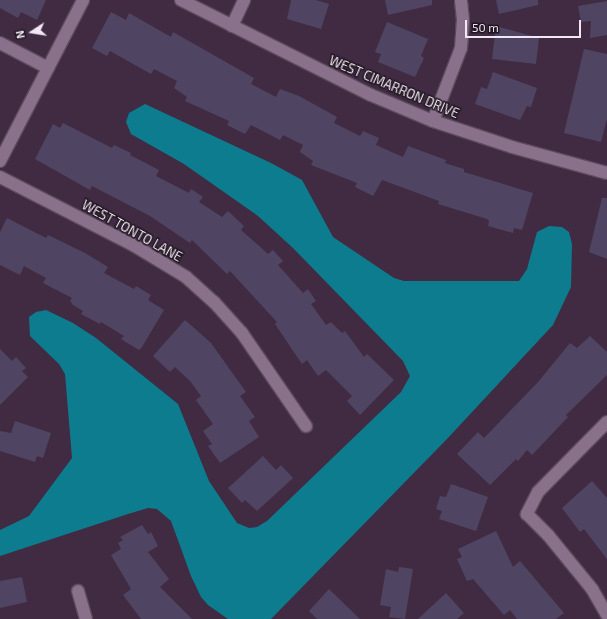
<!DOCTYPE html>
<html>
<head>
<meta charset="utf-8">
<style>
	body { margin:0 }
	#map { position:relative; width:607px; height:619px; overflow:hidden; background:#402b42; font-family:"Exo 2",sans-serif }
	div>[style] { position:absolute }
	.water>* { inset:0; background:#0d7c8f }
	.building>* { inset:0; background:#4f4562 }
	.roads { filter:drop-shadow(1px 0 #5b4a5d) drop-shadow(-1px 0 #5b4a5d) drop-shadow(0 1px #5b4a5d) drop-shadow(0 -1px #5b4a5d) }
	.minor>* { height:12px; margin:-6px; padding:0 6px; transform-origin:6px; border-radius:6px; background:#8a718b }
	span { translate:-50% -50%; white-space:nowrap; text-align:center; line-height:1.15; -webkit-text-stroke:3px #211722; paint-order:stroke }
	.street-label { font-size:13px; color:#f3e6f4 }
	.north { position:absolute; left:12px; top:12px; width:40px; height:40px; -webkit-text-stroke:3px #211722; paint-order:stroke; rotate:258deg; font-size:11px; font-weight:700; line-height:16px; text-align:center; color:#f3e6f4 }
	.north::after { content:''; display:block; margin:auto; width:14px; height:18px; background:#f3e6f4; clip-path:polygon(50% 0,100% 100%,50% 72%,0 100%) }
	.scale { position:absolute; left:465px; top:20px; width:116px; height:18px; box-sizing:border-box; border:2px solid #f3e6f4; border-top:0; padding-left:5px; font-size:12px; line-height:14px; white-space:nowrap; color:#f3e6f4; -webkit-text-stroke:3px #211722; paint-order:stroke }
</style>
</head>
<body>
<div id="map">
	<div class="water">
		<div style="clip-path:polygon(145px 104px,273px 164px,302px 180px,333px 237px,394px 278px,404px 281px,519px 281px,527px 269px,537px 232px,549px 226px,562px 227px,569px 232px,572px 244px,571px 287px,553px 325px,446px 440px,271px 619px,228px 619px,208px 605px,201px 597px,191px 576px,171px 521px,157px 509px,148px 508px,128px 514px,0 556px,0 530px,29px 516px,72px 458px,65px 374px,59px 364px,30px 336px,29px 317px,36px 312px,46px 310px,73px 323px,96px 338px,178px 404px,209px 481px,237px 523px,249px 528px,257px 527px,267px 521px,401px 392px,410px 376px,403px 361px,293px 248px,258px 216px,184px 164px,131px 134px,126px 122px,129px 113px)"></div>
	</div>
	<div class="building">
		<div style="clip-path:polygon(0 0,46px 0,37px 20px,21px 12px,18px 18px,0 8px)"></div>
		<div style="clip-path:polygon(291px 0,316px 0,329px 4px,321px 29px,287px 19px)"></div>
		<div style="clip-path:polygon(385px 0,432px 0,432px 5px,388px 15px)"></div>
		<div style="clip-path:polygon(496px 0,538px 0,538px 5px,499px 14px)"></div>
		<div style="clip-path:polygon(607px 1px,607px 35px,590px 38px,591px 21px,581px 22px,578px 6px)"></div>
		<div style="clip-path:polygon(111px 12px,126px 20px,129px 13px,171px 37px,173px 32px,254px 78px,251px 84px,276px 97px,280px 89px,299px 96px,337px 117px,334px 123px,360px 136px,363px 131px,379px 138px,376px 145px,403px 157px,408px 146px,446px 160px,445px 163px,464px 169px,464px 172px,533px 193px,522px 230px,514px 228px,513px 233px,488px 226px,489px 221px,487px 219px,438px 204px,439px 201px,382px 180px,373px 196px,355px 187px,357px 183px,311px 165px,313px 161px,300px 152px,303px 145px,283px 135px,280px 140px,251px 125px,245px 134px,227px 125px,229px 121px,185px 101px,187px 97px,174px 88px,177px 81px,154px 69px,151px 74px,110px 51px,107px 56px,92px 48px)"></div>
		<div style="clip-path:polygon(387px 22px,428px 39px,421px 56px,424px 58px,415px 77px,378px 62px,381px 54px,375px 52px)"></div>
		<div style="clip-path:polygon(496px 26px,539px 38px,536px 64px,492px 59px)"></div>
		<div style="clip-path:polygon(584px 49px,607px 54px,607px 119px,601px 142px,564px 133px)"></div>
		<div style="clip-path:polygon(493px 72px,537px 88px,531px 107px,527px 106px,520px 120px,475px 104px,481px 87px,487px 89px)"></div>
		<div style="clip-path:polygon(63px 123px,112px 148px,114px 145px,131px 153px,130px 155px,159px 170px,156px 176px,189px 193px,191px 189px,203px 197px,199px 202px,222px 217px,228px 211px,244px 226px,241px 230px,268px 254px,273px 250px,283px 261px,278px 265px,303px 293px,308px 289px,316px 301px,311px 304px,326px 325px,331px 322px,342px 333px,345px 331px,364px 357px,367px 354px,394px 380px,360px 415px,347px 401px,352px 396px,326px 370px,318px 376px,307px 360px,302px 364px,275px 324px,277px 322px,230px 271px,227px 274px,192px 240px,190px 243px,150px 216px,92px 186px,90px 190px,35px 159px,53px 124px,60px 128px)"></div>
		<div style="clip-path:polygon(602px 198px,607px 198px,607px 259px,589px 252px)"></div>
		<div style="clip-path:polygon(7px 218px,46px 238px,48px 235px,85px 253px,108px 267px,104px 273px,134px 289px,136px 286px,151px 295px,148px 300px,164px 310px,142px 347px,139px 350px,121px 339px,124px 336px,101px 322px,100px 324px,81px 314px,83px 311px,73px 305px,70px 301px,72px 298px,43px 283px,46px 278px,24px 266px,20px 275px,0 265px,0 232px)"></div>
		<div style="clip-path:polygon(185px 320px,211px 343px,246px 392px,240px 396px,255px 417px,249px 421px,259px 437px,220px 463px,208px 446px,212px 444px,203px 431px,213px 424px,196px 400px,201px 396px,190px 381px,175px 367px,170px 372px,153px 356px)"></div>
		<div style="clip-path:polygon(590px 336px,607px 352px,607px 375px,566px 415px,568px 417px,532px 455px,527px 450px,518px 461px,516px 459px,490px 485px,457px 454px,478px 432px,484px 438px,538px 382px,570px 343px,577px 348px)"></div>
		<div style="clip-path:polygon(0 349px,12px 361px,16px 357px,26px 368px,22px 371px,28px 377px,0 405px)"></div>
		<div style="clip-path:polygon(15px 421px,51px 433px,43px 458px,37px 456px,35px 462px,0 451px,0 431px,11px 433px)"></div>
		<div style="clip-path:polygon(263px 456px,276px 470px,281px 465px,293px 478px,257px 511px,245px 500px,242px 503px,228px 488px)"></div>
		<div style="clip-path:polygon(592px 481px,607px 498px,607px 559px,584px 529px,580px 532px,562px 508px)"></div>
		<div style="clip-path:polygon(451px 484px,488px 497px,476px 531px,439px 519px,442px 511px,436px 509px,440px 496px,446px 497px)"></div>
		<div style="clip-path:polygon(142px 525px,148px 534px,151px 532px,158px 546px,148px 552px,169px 579px,160px 587px,192px 619px,141px 619px,123px 595px,131px 589px,111px 555px,121px 549px,118px 543px,123px 540px,120px 537px)"></div>
		<div style="clip-path:polygon(496px 531px,513px 567px,520px 561px,564px 613px,556px 619px,517px 619px,510px 610px,504px 615px,473px 579px,467px 581px,457px 559px,462px 557px,458px 549px)"></div>
		<div style="clip-path:polygon(399px 567px,413px 569px,405px 619px,389px 617px,391px 607px,380px 605px,386px 569px,398px 572px)"></div>
		<div style="clip-path:polygon(22px 577px,27px 602px,0 608px,0 581px)"></div>
		<div style="clip-path:polygon(329px 589px,360px 619px,317px 619px,309px 611px)"></div>
		<div style="clip-path:polygon(446px 593px,464px 613px,457px 619px,418px 619px)"></div>
	</div>
	<div class="roads">
		<div class="minor">
			<div style="left:181px;top:0;width:212px;rotate:26.6deg"></div>
			<div style="left:371px;top:95px;width:67px;rotate:22.8deg"></div>
			<div style="left:433px;top:121px;width:83px;rotate:18.2deg"></div>
			<div style="left:512px;top:147px;width:98px;rotate:15.3deg"></div>
			<div style="left:232px;top:26px;width:29px;rotate:-65deg"></div>
			<div style="left:0;top:43px;width:54px;rotate:27.5deg"></div>
			<div style="left:433px;top:121px;width:78px;rotate:-69deg"></div>
			<div style="left:461px;top:48px;width:28px;rotate:-86deg"></div>
			<div style="left:463px;top:20px;width:20px;rotate:-96deg"></div>
			<div style="left:0;top:161px;width:181px;rotate:-62.7deg"></div>
			<div style="left:0;top:177px;width:152px;rotate:27.1deg"></div>
			<div style="left:135px;top:246px;width:60px;rotate:31.3deg"></div>
			<div style="left:186px;top:277px;width:38px;rotate:42deg"></div>
			<div style="left:214px;top:302px;width:42px;rotate:47.9deg"></div>
			<div style="left:242px;top:333px;width:113px;rotate:55.5deg"></div>
			<div style="left:607px;top:422px;width:98px;rotate:134.6deg"></div>
			<div style="left:538px;top:492px;width:25px;rotate:117deg"></div>
			<div style="left:527px;top:514px;width:30px;rotate:45deg"></div>
			<div style="left:548px;top:535px;width:70px;rotate:50.8deg"></div>
			<div style="left:592px;top:589px;width:30px;rotate:60deg"></div>
			<div style="left:78px;top:591px;width:29px;rotate:74deg"></div>
		</div>
	</div>
	<div class="street-label">
		<span style="left:394px;top:87px;rotate:23deg">WEST CIMARRON DRIVE</span>
		<span style="left:132px;top:231px;rotate:29deg">WEST TONTO LANE</span>
	</div>
	<div class="north">N</div>
	<div class="scale">50 m</div>
</div>
</body>
</html>
